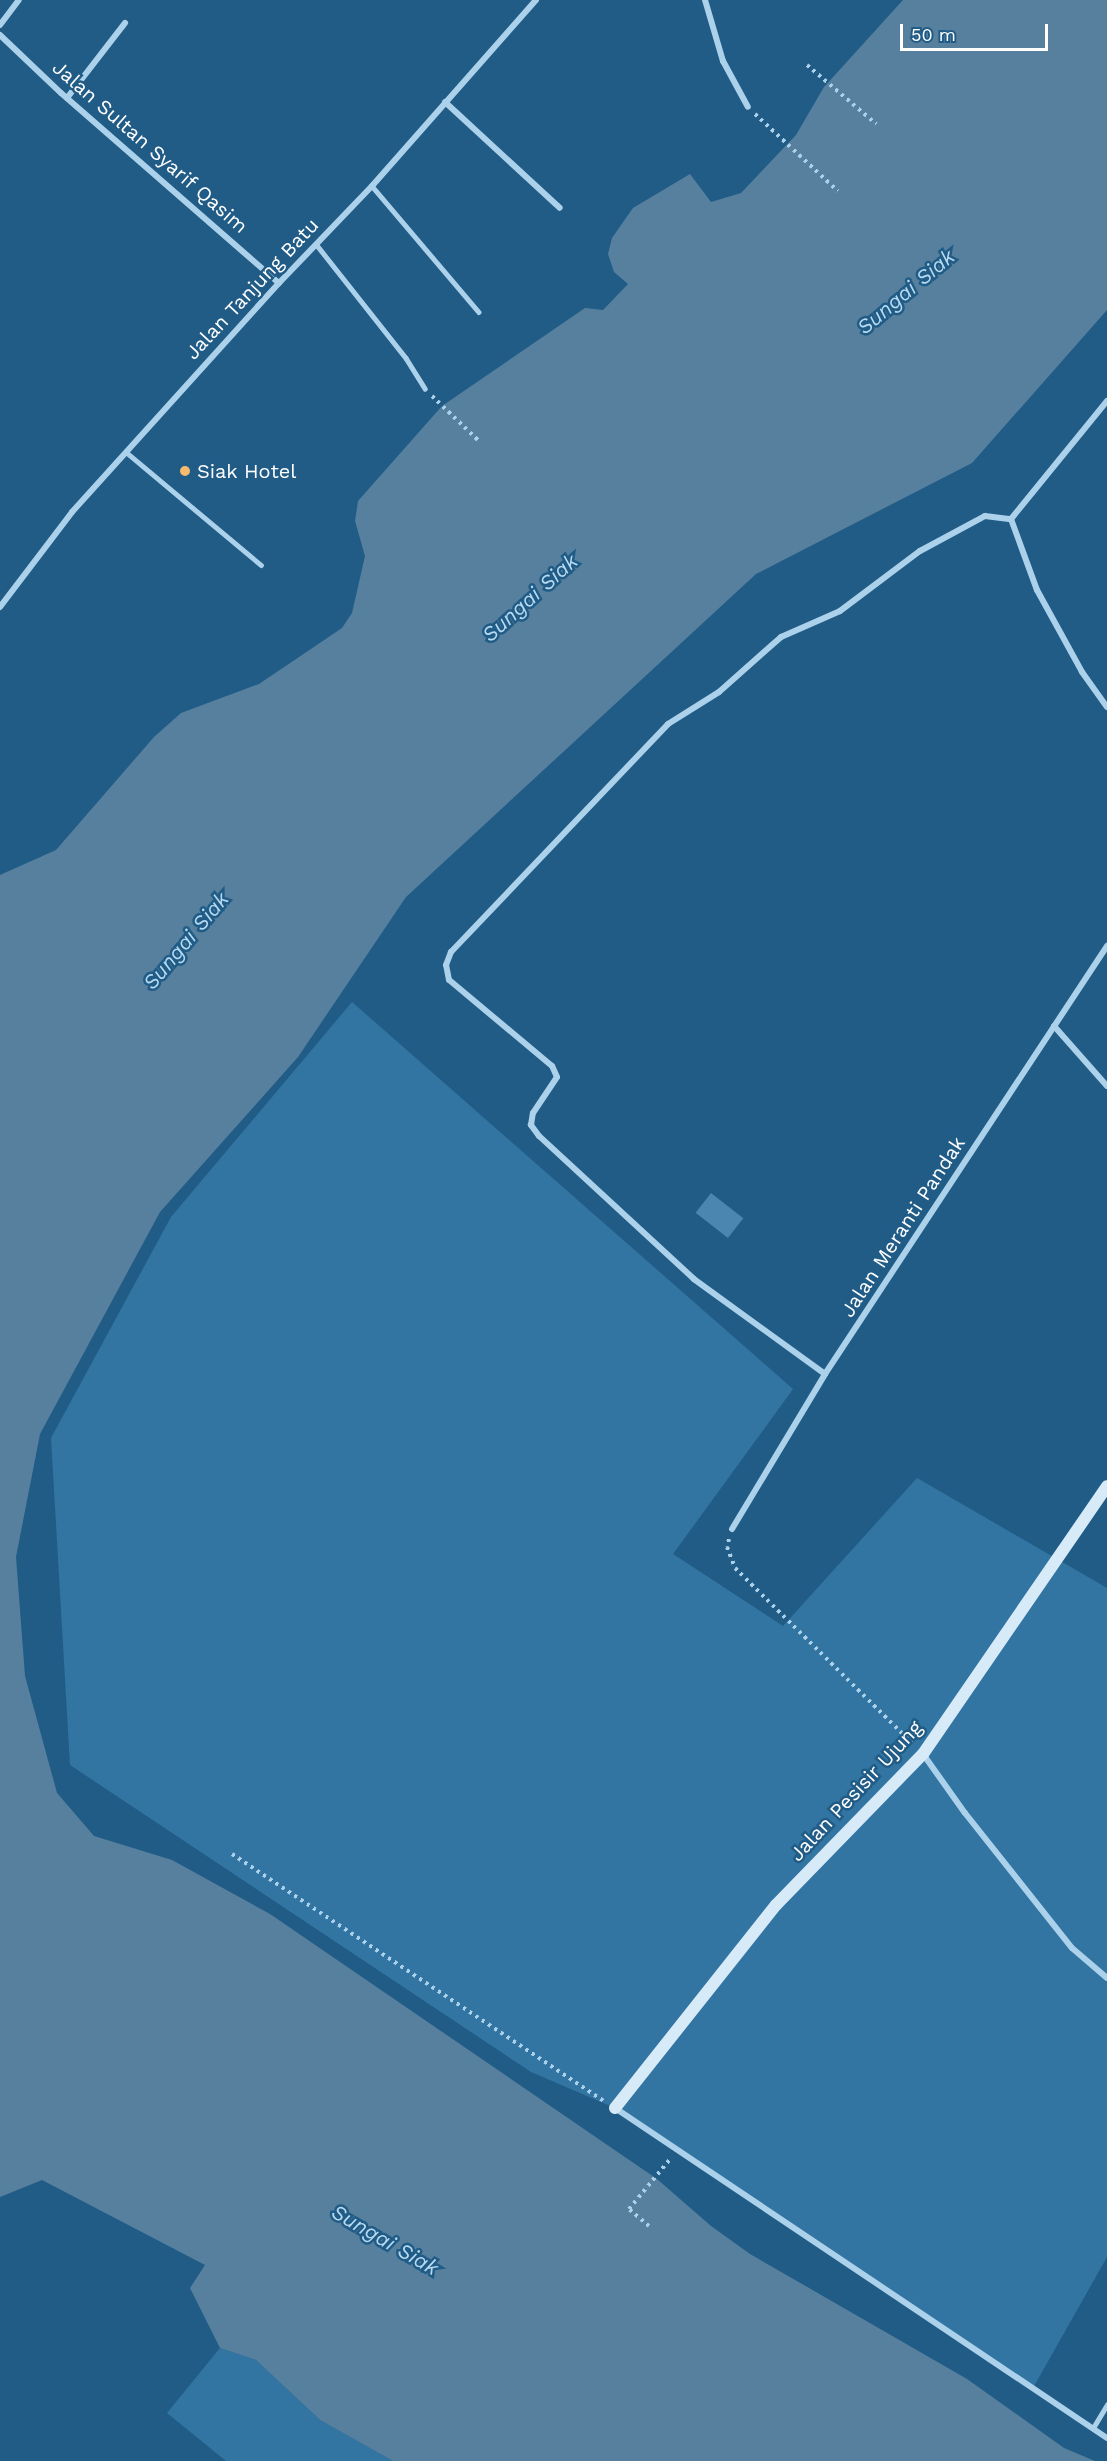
<!DOCTYPE html>
<html>
<head>
<meta charset="utf-8">
<style>
	body { margin:0 }
	#map { position:relative; width:1107px; height:2461px; overflow:hidden; background:#215c87; font-family:"Work Sans",sans-serif }
	div>[style] { position:absolute }
	.green>* { inset:0; background:#3275a3 }
	.water>* { inset:0; background:#57809e }
	.building>* { inset:0; background:#4a86af; transform-origin:0 0 }
	.path>* { height:4px; margin-top:-2px; transform-origin:0; background:repeating-linear-gradient(90deg,#acd1ea 0 3px,transparent 0 7.5px) }
	.lane>* { height:4.5px; margin:-2.25px; padding:0 2.25px; transform-origin:2.25px; border-radius:2.25px; background:#acd1ea }
	.street>* { height:6px; margin:-3px; padding:0 3px; transform-origin:3px; border-radius:3px; background:#acd1ea }
	.secondary>* { height:12px; margin:-6px; padding:0 6px; transform-origin:6px; border-radius:6px; background:#d7eaf8 }
	.dots>* { width:16px; height:16px; translate:-50% -50%; box-sizing:border-box; border:3px solid #215c87; border-radius:50% }
	span { translate:-50% -50%; white-space:nowrap; text-align:center; line-height:1.15; -webkit-text-stroke:5px #215c87; paint-order:stroke }
	.street-label { font-size:20px; color:#fff }
	.poi-label { font-size:20px; color:#fff }
	.left { translate:0 -50%; text-align:left }
	.water-label { font-size:21px; color:#b7daf1; font-style:italic }
	.scale { position:absolute; left:900px; top:24px; width:148px; height:27px; box-sizing:border-box; border:3px solid #fff; border-top:0; padding-left:8px; font-size:18px; line-height:21px; white-space:nowrap; color:#fff; -webkit-text-stroke:4px #215c87; paint-order:stroke }
</style>
</head>
<body>
<div id="map">
	<div class="green">
		<div style="clip-path:polygon(352px 1002px,793px 1389px,673px 1554px,783px 1626px,917px 1478px,1107px 1588px,1107px 2257px,1033px 2388px,615px 2108px,531px 2072px,70px 1765px,51px 1438px,171px 1217px)"></div>
		<div style="clip-path:polygon(220px 2348px,256px 2360px,320px 2420px,393px 2461px,226px 2461px,167px 2413px)"></div>
	</div>
	<div class="water">
		<div style="clip-path:polygon(903px 0,1107px 0,1107px 310px,972px 463px,756px 574px,406px 897px,298px 1057px,160px 1212px,40px 1434px,16px 1557px,25px 1676px,57px 1793px,94px 1836px,172px 1860px,270px 1914px,657px 2179px,711px 2226px,750px 2254px,967px 2379px,1064px 2448px,1095px 2461px,393px 2461px,320px 2420px,256px 2360px,220px 2348px,190px 2288px,205px 2265px,42px 2180px,0 2197px,0 875px,56px 850px,154px 737px,181px 713px,259px 684px,342px 628px,352px 613px,365px 556px,355px 521px,358px 501px,442px 406px,585px 308px,603px 310px,628px 284px,614px 272px,608px 254px,612px 238px,633px 208px,690px 174px,711px 202px,741px 193px,796px 135px,824px 87px)"></div>
	</div>
	<div class="building">
		<div style="left:711px;top:1193px;width:41px;height:25px;rotate:38deg"></div>
	</div>
	<div class="path">
		<div style="left:807px;top:65px;width:91px;rotate:40.5deg"></div>
		<div style="left:755px;top:114px;width:113px;rotate:42.9deg"></div>
		<div style="left:432px;top:396px;width:65px;rotate:43.8deg"></div>
		<div style="left:729px;top:1539px;width:8px;rotate:104deg"></div>
		<div style="left:727px;top:1547px;width:22px;rotate:69deg"></div>
		<div style="left:735px;top:1568px;width:249px;rotate:44.7deg"></div>
		<div style="left:232px;top:1854px;width:447px;rotate:33.6deg"></div>
		<div style="left:649px;top:2226px;width:26px;rotate:-140deg"></div>
		<div style="left:629px;top:2209px;width:66px;rotate:-50.5deg"></div>
	</div>
	<div class="lane">
		<div style="left:372px;top:186px;width:165px;rotate:49.7deg"></div>
		<div style="left:316px;top:244px;width:145px;rotate:51.7deg"></div>
		<div style="left:406px;top:358px;width:36px;rotate:58deg"></div>
		<div style="left:126px;top:452px;width:176px;rotate:39.9deg"></div>
		<div style="left:1093px;top:2428px;width:27px;rotate:-59deg"></div>
	</div>
	<div class="street">
		<div style="left:705px;top:0;width:64px;rotate:73.6deg"></div>
		<div style="left:723px;top:61px;width:52px;rotate:61.5deg"></div>
		<div style="left:0;top:25px;width:31px;rotate:-53deg"></div>
		<div style="left:0;top:35px;width:84px;rotate:43.6deg"></div>
		<div style="left:61px;top:93px;width:289px;rotate:41.1deg"></div>
		<div style="left:67px;top:98px;width:95px;rotate:-52.3deg"></div>
		<div style="left:445px;top:102px;width:156px;rotate:42.7deg"></div>
		<div style="left:1011px;top:519px;width:76px;rotate:69.9deg"></div>
		<div style="left:1037px;top:590px;width:94px;rotate:61.2deg"></div>
		<div style="left:1082px;top:672px;width:43px;rotate:54.5deg"></div>
		<div style="left:1011px;top:519px;width:152px;rotate:-50.9deg"></div>
		<div style="left:0;top:607px;width:119px;rotate:-52.8deg"></div>
		<div style="left:72px;top:512px;width:309px;rotate:-47.9deg"></div>
		<div style="left:279px;top:283px;width:134px;rotate:-46.2deg"></div>
		<div style="left:372px;top:186px;width:248px;rotate:-48.6deg"></div>
		<div style="left:1054px;top:1026px;width:80px;rotate:48.5deg"></div>
		<div style="left:825px;top:1374px;width:162px;rotate:-144.1deg"></div>
		<div style="left:694px;top:1279px;width:211px;rotate:-137.3deg"></div>
		<div style="left:539px;top:1136px;width:14px;rotate:-126deg"></div>
		<div style="left:531px;top:1125px;width:12px;rotate:-81deg"></div>
		<div style="left:533px;top:1113px;width:43px;rotate:-56.3deg"></div>
		<div style="left:557px;top:1077px;width:12px;rotate:-114deg"></div>
		<div style="left:552px;top:1066px;width:134px;rotate:-140.1deg"></div>
		<div style="left:449px;top:980px;width:15px;rotate:-101deg"></div>
		<div style="left:446px;top:965px;width:14px;rotate:-69deg"></div>
		<div style="left:451px;top:952px;width:315px;rotate:-46.4deg"></div>
		<div style="left:668px;top:724px;width:60px;rotate:-32.1deg"></div>
		<div style="left:719px;top:692px;width:83px;rotate:-41.6deg"></div>
		<div style="left:781px;top:637px;width:64px;rotate:-23.8deg"></div>
		<div style="left:840px;top:611px;width:100px;rotate:-36.9deg"></div>
		<div style="left:920px;top:551px;width:74px;rotate:-28.3deg"></div>
		<div style="left:985px;top:516px;width:26px;rotate:7deg"></div>
		<div style="left:732px;top:1529px;width:181px;rotate:-59deg"></div>
		<div style="left:825px;top:1374px;width:513px;rotate:-56.62deg"></div>
		<div style="left:923px;top:1754px;width:72px;rotate:54.6deg"></div>
		<div style="left:965px;top:1813px;width:172px;rotate:51.6deg"></div>
		<div style="left:1072px;top:1948px;width:46px;rotate:40.6deg"></div>
		<div style="left:615px;top:2108px;width:592px;rotate:33.85deg"></div>
	</div>
	<div class="secondary">
		<div style="left:615px;top:2108px;width:259px;rotate:-51.6deg"></div>
		<div style="left:776px;top:1905px;width:211px;rotate:-45.8deg"></div>
		<div style="left:923px;top:1754px;width:325px;rotate:-55.5deg"></div>
	</div>
	<div class="dots">
		<div style="left:185px;top:471px;background:#f6bb6d"></div>
	</div>
	<div class="street-label">
		<span style="left:150px;top:147px;rotate:41deg">Jalan Sultan Syarif Qasim</span>
		<span style="left:252px;top:289px;rotate:-47deg">Jalan Tanjung Batu</span>
		<span style="left:903px;top:1227px;rotate:-57deg">Jalan Meranti Pandak</span>
		<span style="left:856px;top:1791px;rotate:-47deg">Jalan Pesisir Ujung</span>
	</div>
	<div class="poi-label">
		<span class="left" style="left:197px;top:471px">Siak Hotel</span>
	</div>
	<div class="water-label">
		<span style="left:906px;top:292px;rotate:-40deg">Sungai Siak</span>
		<span style="left:530px;top:598px;rotate:-42deg">Sungai Siak</span>
		<span style="left:186px;top:941px;rotate:-50deg">Sungai Siak</span>
		<span style="left:385px;top:2240px;rotate:30deg">Sungai Siak</span>
	</div>
	<div class="scale">50 m</div>
</div>
</body>
</html>
